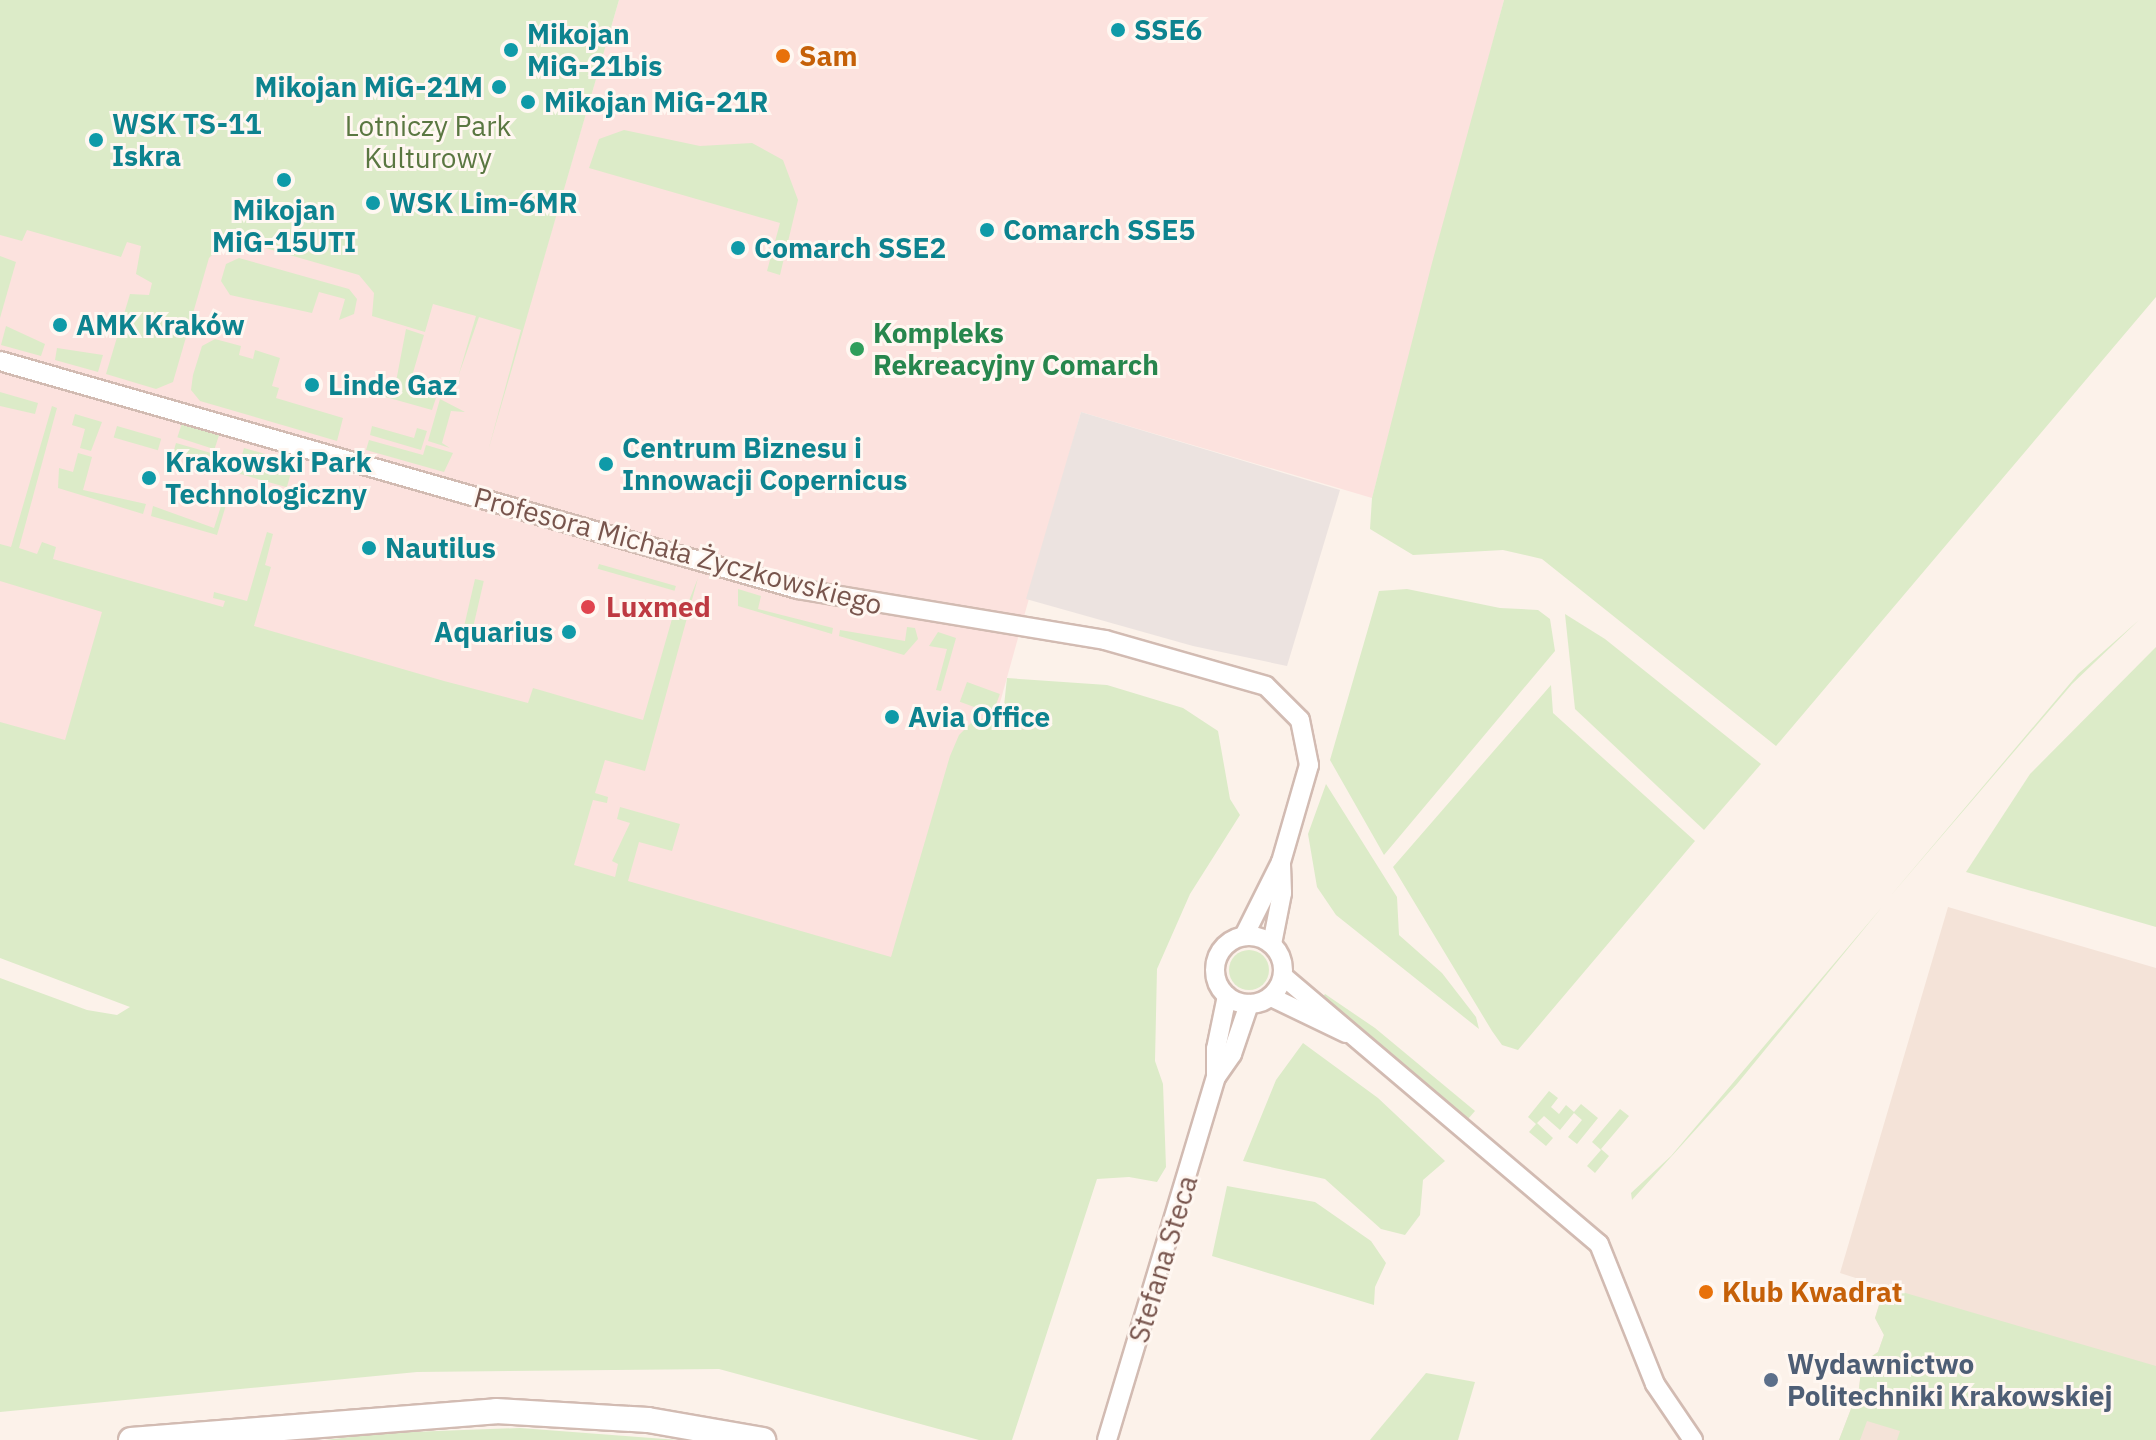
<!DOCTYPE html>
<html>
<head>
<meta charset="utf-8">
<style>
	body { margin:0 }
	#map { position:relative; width:2156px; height:1440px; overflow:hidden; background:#fcf2ea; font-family:"IBM Plex Sans",sans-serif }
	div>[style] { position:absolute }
	.residential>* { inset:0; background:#f4e3d8 }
	.commercial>* { inset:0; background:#fce2de }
	.industrial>* { inset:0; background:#ece3e0 }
	.green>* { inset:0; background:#dcebc8; transform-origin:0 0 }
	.round { border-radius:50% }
	.roads { filter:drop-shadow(2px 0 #d2bbb2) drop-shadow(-2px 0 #d2bbb2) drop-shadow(0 2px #d2bbb2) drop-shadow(0 -2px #d2bbb2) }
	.street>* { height:18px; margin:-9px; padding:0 9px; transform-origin:9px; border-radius:9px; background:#fff }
	.street>.ring { margin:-9px; padding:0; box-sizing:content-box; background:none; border:18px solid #fff; border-radius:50% }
	.secondary>* { height:24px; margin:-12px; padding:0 12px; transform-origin:12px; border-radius:12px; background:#fff }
	.dots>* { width:22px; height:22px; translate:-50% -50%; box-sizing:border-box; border:4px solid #fff7f1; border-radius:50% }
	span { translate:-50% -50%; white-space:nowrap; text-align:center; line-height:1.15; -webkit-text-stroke:6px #fff7f1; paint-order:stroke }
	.culture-label { font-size:28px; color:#0d838f; font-weight:700 }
	.left { translate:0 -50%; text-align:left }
	.right { translate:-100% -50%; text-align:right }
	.food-label { font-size:28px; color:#c56008; font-weight:700 }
	.park-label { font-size:28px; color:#5a7741 }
	.leisure-label { font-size:28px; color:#27864d; font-weight:700 }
	.street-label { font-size:28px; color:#78554d }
	.health-label { font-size:28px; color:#be3a42; font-weight:700 }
	.service-label { font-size:28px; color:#4e5e75; font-weight:700 }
</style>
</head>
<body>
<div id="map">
	<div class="residential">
		<div style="clip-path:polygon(1948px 907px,2156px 968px,2156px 1440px,1839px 1440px,1859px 1388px,1862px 1363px,1878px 1352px,1884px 1335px,1875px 1318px,1884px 1287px,1840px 1273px)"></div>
	</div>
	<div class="commercial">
		<div style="clip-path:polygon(619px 0,1504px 0,1372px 498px,1081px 412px,996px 717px,892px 958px,0 724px,0 167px,526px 318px)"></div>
	</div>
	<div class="industrial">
		<div style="clip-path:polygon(1081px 412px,1340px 490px,1287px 666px,1193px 646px,1026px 599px)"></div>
	</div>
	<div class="green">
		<div style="clip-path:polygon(0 0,619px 0,488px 451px,521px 330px,479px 317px,458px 377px,476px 316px,433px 304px,425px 332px,372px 316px,374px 293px,359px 275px,241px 241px,222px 245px,209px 258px,173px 382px,156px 389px,106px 374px,130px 294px,149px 295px,152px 283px,136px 274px,141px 246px,127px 242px,121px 257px,27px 230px,22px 241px,0 235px)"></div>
		<div style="clip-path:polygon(1504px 0,2156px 0,2156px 297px,1776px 746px,1542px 559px,1503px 550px,1413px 555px,1370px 529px,1372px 498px,1432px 263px)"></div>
		<div style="clip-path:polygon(624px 130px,700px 146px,752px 143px,783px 160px,798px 200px,780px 275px,767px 271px,780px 223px,589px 168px,599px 139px)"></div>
		<div style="clip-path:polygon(0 256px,16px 262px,0 318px)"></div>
		<div style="clip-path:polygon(239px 258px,349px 289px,357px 299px,354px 314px,339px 320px,345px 299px,319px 292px,312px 313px,230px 295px,221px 281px,226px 264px)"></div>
		<div style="clip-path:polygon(6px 326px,45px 344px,41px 356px,1px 345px)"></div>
		<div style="clip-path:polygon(406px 329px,424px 335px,408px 390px,436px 398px,432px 410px,375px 394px,378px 383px,395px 387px)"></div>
		<div style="clip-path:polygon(215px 339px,241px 346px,239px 355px,253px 359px,255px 350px,280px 358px,272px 386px,279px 388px,276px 398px,343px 418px,337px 441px,200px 401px,191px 390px,193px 375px,202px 346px)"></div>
		<div style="clip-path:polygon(57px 348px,103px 355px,98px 372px,55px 360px)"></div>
		<div style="clip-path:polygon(0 392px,38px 403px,35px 414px,0 406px)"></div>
		<div style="clip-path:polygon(440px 399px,465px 412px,451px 411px,442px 443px,450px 448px,428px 441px)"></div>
		<div style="clip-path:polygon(52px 406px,57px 408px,19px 548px,37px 554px,42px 542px,56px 547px,53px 559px,223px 607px,225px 601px,213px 598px,214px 592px,247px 601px,267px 532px,273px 534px,265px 565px,271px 567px,254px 626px,444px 681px,528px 703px,533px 688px,643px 720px,676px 605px,686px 608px,698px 578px,645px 771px,605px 760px,595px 793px,608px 797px,607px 803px,593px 800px,574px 865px,615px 877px,618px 864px,612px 861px,630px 823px,617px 819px,620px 807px,680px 824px,672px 851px,639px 842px,628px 881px,891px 957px,950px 756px,959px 735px,974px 720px,1003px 715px,1007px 678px,1107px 685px,1183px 708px,1218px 731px,1230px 799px,1240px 815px,1190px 894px,1157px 969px,1155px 1061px,1163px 1084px,1166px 1167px,1157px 1182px,1129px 1177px,1097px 1179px,1012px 1440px,979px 1440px,719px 1369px,417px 1372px,0 1412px,0 978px,87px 1010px,117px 1015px,130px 1007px,0 958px,0 722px,65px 740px,102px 612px,0 581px,0 544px,11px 547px)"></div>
		<div style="clip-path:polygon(75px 414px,102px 422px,91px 451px,80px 448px,85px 429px,72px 425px)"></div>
		<div style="left:182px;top:423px;width:39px;height:15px;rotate:18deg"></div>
		<div style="left:117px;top:426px;width:46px;height:12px;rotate:16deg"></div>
		<div style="clip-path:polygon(372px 426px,414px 438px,417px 428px,427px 431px,421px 450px,370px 435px)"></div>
		<div style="clip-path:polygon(369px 440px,423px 455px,426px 445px,453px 453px,444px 472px,366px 450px)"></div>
		<div style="left:176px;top:443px;width:61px;height:12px;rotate:16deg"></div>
		<div style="left:244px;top:448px;width:52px;height:26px;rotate:16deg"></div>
		<div style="clip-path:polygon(78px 453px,92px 457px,83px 490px,146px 504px,143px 514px,58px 488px,59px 468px,73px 472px)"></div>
		<div style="clip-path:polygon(222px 503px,226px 505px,217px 535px,151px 516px,153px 506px,214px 528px)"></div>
		<div style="left:599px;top:564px;width:80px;height:5px;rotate:16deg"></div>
		<div style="left:475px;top:579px;width:9px;height:61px;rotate:13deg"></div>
		<div style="clip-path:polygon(738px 589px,761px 596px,758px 609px,833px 628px,832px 634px,738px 606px)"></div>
		<div style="clip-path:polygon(1407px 589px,1500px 608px,1538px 610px,1550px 619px,1555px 651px,1384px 855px,1330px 760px,1379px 591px)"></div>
		<div style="clip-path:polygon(1565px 614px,1605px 639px,1761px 764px,1704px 830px,1575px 709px)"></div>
		<div style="clip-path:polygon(2139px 620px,2072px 684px,1887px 900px,2078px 674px)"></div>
		<div style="clip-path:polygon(907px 627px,915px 628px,918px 639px,904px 655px,839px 636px,840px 630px,905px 641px)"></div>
		<div style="clip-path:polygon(938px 632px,956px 638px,941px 691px,936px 690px,947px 649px,929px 646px)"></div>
		<div style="clip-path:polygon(2156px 647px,2156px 927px,1966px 872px,2030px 774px)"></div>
		<div style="left:967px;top:682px;width:35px;height:21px;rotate:20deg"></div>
		<div style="clip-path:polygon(1551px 685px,1553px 713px,1695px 841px,1518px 1050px,1502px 1045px,1492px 1031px,1393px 867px)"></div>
		<div style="clip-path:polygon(1326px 784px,1397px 897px,1399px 935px,1442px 973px,1476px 1017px,1479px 1029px,1336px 915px,1317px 887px,1308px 834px)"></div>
		<div style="clip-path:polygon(1882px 907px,1737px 1084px,1632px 1200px,1631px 1193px,1671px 1156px)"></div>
		<div class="round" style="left:1229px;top:950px;width:40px;height:40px"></div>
		<div style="clip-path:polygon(1325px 994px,1375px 1028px,1475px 1111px,1468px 1119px,1322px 998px)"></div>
		<div style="clip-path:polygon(1303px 1043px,1378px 1098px,1445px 1161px,1423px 1180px,1420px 1215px,1405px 1235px,1381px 1229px,1325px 1179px,1243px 1161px,1276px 1080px)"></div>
		<div style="clip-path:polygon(1549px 1091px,1558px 1098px,1551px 1107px,1559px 1114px,1566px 1105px,1574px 1112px,1581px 1104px,1598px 1118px,1577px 1144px,1568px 1137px,1582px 1120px,1574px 1113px,1560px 1130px,1544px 1116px,1537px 1123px,1553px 1138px,1546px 1146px,1529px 1132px,1536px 1124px,1528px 1117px)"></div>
		<div style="clip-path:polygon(1620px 1109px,1629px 1116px,1601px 1149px,1609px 1156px,1595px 1173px,1587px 1166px,1601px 1150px,1592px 1142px)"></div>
		<div style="clip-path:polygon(1227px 1186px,1315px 1202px,1371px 1241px,1386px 1263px,1375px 1287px,1374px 1305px,1212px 1256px)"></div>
		<div style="clip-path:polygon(1885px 1287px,2156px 1366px,2156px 1440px,1897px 1440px,1900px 1431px,1867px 1421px,1860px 1440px,1839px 1440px,1859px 1388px,1862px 1363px,1878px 1352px,1884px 1335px,1875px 1318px)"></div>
		<div style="clip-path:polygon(1426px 1373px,1475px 1382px,1458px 1440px,1370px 1440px)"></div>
		<div style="clip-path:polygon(520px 1428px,678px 1440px,325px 1440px,384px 1433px)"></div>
	</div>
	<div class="roads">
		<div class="street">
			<div style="left:0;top:361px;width:830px;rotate:15.95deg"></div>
			<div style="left:798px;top:589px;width:311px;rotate:9.4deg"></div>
			<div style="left:1105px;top:640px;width:167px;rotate:15.9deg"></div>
			<div style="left:1266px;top:686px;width:48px;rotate:45deg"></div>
			<div style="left:1300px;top:720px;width:46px;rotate:78.7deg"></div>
			<div style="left:1309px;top:765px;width:101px;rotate:106.1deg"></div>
			<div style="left:1281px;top:862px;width:83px;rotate:116.6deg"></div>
			<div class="ring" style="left:1215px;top:936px;width:50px;height:50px"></div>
			<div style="left:1272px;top:944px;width:52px;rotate:-78.9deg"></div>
			<div style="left:1282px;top:893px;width:31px;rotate:-92deg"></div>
			<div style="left:1283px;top:976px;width:414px;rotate:40.3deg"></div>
			<div style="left:1599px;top:1244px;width:151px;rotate:68.2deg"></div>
			<div style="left:1655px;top:1384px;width:68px;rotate:55.8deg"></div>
			<div style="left:1271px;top:997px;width:83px;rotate:25.6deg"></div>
			<div style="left:1216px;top:1077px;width:28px;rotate:-55deg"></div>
			<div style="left:1232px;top:1054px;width:53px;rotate:-71.2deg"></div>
			<div style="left:1107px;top:1440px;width:379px;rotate:-73.3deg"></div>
			<div style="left:1216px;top:1077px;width:28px;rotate:-90deg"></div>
			<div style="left:1216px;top:1049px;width:54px;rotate:-78.3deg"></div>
		</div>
		<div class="secondary">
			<div style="left:131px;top:1440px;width:366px;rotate:-4.5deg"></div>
			<div style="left:496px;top:1411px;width:152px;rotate:3.4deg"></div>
			<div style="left:648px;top:1420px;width:117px;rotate:9.9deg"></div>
		</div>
	</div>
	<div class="dots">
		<div style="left:1118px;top:30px;background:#0f9aa8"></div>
		<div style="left:511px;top:50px;background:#0f9aa8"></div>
		<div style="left:783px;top:56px;background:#e8710a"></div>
		<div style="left:499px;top:87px;background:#0f9aa8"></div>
		<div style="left:528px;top:102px;background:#0f9aa8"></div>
		<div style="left:96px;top:140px;background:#0f9aa8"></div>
		<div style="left:284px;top:180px;background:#0f9aa8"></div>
		<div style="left:373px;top:203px;background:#0f9aa8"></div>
		<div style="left:987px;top:230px;background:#0f9aa8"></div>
		<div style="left:738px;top:248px;background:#0f9aa8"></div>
		<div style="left:60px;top:325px;background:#0f9aa8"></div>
		<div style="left:857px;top:349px;background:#2e9e5b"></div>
		<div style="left:312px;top:385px;background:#0f9aa8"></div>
		<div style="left:606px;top:464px;background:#0f9aa8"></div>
		<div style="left:149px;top:478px;background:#0f9aa8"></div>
		<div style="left:369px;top:548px;background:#0f9aa8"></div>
		<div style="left:588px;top:607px;background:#e0444e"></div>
		<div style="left:569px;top:632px;background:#0f9aa8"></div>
		<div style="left:892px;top:717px;background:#0f9aa8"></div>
		<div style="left:1706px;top:1292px;background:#e8710a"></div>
		<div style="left:1771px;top:1380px;background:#5c6f8a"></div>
	</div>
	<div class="culture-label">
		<span class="left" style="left:1134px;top:30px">SSE6</span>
		<span class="left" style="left:527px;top:50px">Mikojan<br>MiG-21bis</span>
		<span class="right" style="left:483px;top:87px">Mikojan MiG-21M</span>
		<span class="left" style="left:544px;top:102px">Mikojan MiG-21R</span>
		<span class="left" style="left:112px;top:140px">WSK TS-11<br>Iskra</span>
		<span class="left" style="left:389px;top:203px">WSK Lim-6MR</span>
		<span style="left:284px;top:226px">Mikojan<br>MiG-15UTI</span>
		<span class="left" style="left:1003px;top:230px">Comarch SSE5</span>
		<span class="left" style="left:754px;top:248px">Comarch SSE2</span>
		<span class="left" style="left:76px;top:325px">AMK Kraków</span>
		<span class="left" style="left:328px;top:385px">Linde Gaz</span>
		<span class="left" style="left:622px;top:464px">Centrum Biznesu i<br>Innowacji Copernicus</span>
		<span class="left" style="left:165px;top:478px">Krakowski Park<br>Technologiczny</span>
		<span class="left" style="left:385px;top:548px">Nautilus</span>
		<span class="right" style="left:553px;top:632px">Aquarius</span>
		<span class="left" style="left:908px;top:717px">Avia Office</span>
	</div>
	<div class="food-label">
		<span class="left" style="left:799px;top:56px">Sam</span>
		<span class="left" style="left:1722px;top:1292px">Klub Kwadrat</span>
	</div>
	<div class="park-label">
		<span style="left:428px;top:142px">Lotniczy Park<br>Kulturowy</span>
	</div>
	<div class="leisure-label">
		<span class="left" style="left:873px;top:349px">Kompleks<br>Rekreacyjny Comarch</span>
	</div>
	<div class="street-label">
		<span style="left:678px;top:551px;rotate:15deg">Profesora Michała Życzkowskiego</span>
		<span style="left:1163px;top:1259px;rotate:-73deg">Stefana Steca</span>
	</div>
	<div class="health-label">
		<span class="left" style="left:606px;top:607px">Luxmed</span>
	</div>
	<div class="service-label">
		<span class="left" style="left:1787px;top:1380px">Wydawnictwo<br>Politechniki Krakowskiej</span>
	</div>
</div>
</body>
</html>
